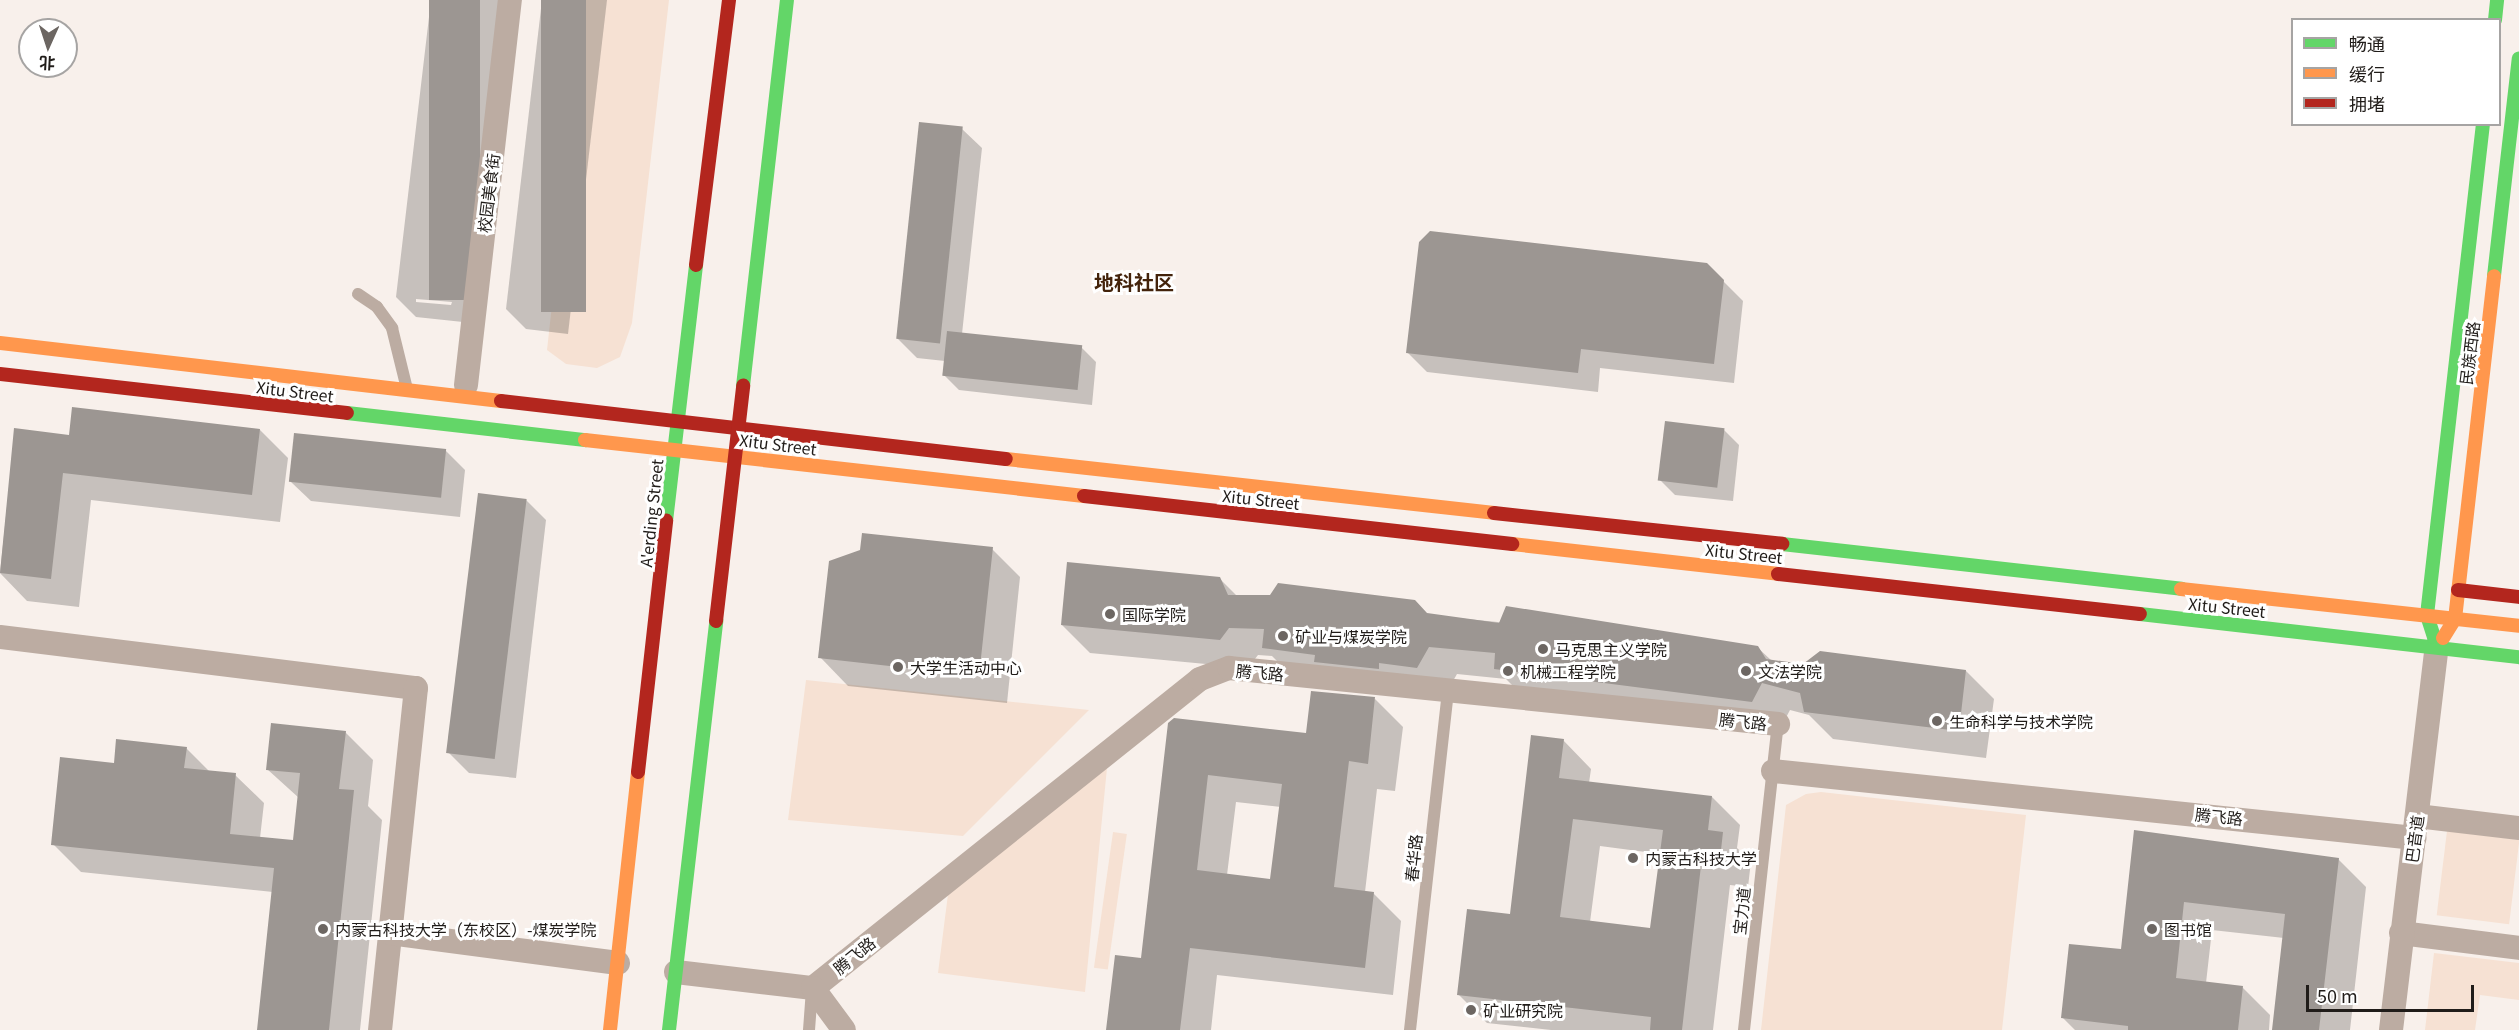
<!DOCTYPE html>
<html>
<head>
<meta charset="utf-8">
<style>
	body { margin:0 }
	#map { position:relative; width:2519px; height:1030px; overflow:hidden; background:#f8f0eb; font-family:Georgia,"Noto Sans SC",serif }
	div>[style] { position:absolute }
	.green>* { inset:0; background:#f6e1d3; transform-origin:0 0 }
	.shadow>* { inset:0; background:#0003 }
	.building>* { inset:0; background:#9c9692; transform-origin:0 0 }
	.lane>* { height:12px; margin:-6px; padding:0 6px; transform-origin:6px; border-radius:6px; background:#bcaca2 }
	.street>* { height:24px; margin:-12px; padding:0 12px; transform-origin:12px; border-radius:12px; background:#bcaca2 }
	.fast>* { height:14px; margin:-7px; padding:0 7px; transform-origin:7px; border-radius:7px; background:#63d668 }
	.slow>* { height:14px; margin:-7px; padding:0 7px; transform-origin:7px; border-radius:7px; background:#ff974d }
	.jam>* { height:14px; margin:-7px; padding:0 7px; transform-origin:7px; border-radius:7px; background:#b3261e }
	.dots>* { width:16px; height:16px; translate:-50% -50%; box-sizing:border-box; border:3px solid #fff; border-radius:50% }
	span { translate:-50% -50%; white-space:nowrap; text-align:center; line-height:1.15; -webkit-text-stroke:6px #fff; paint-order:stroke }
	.street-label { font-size:16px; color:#201c19 }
	.poi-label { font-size:16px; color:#201c19 }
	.left { translate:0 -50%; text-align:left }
	.quarter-label { font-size:20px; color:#43230b; font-weight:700 }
	.legend { position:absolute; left:2291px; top:18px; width:210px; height:108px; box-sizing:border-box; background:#fff; border:2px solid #a6a4a3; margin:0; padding:8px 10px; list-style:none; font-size:18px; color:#201c19 }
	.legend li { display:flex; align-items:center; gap:12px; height:30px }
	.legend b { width:30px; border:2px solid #a6a4a3 }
	.north { position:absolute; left:18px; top:18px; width:60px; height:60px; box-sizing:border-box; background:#fff; border:2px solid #a6a4a3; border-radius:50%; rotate:183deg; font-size:16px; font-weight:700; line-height:24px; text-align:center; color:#201c19 }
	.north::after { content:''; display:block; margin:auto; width:21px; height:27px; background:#6c6662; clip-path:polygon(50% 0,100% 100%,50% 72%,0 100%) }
	.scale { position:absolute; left:2306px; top:985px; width:168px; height:27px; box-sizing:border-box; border:3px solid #201c19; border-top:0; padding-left:8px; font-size:18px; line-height:21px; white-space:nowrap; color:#201c19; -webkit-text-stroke:4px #fff; paint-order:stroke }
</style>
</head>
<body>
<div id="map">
	<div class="green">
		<div style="clip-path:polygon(586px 0,669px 0,632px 323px,620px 357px,597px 368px,566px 364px,547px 350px)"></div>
		<div style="clip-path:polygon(806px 680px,1089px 710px,963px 836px,788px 820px)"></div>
		<div style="clip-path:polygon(1107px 768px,1085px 992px,938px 973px,948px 894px)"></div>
		<div style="clip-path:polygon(1821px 792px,2026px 815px,2002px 1030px,1761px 1030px,1786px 805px,1806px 794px)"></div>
		<div style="left:2447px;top:831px;width:73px;height:85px;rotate:7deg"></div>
		<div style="left:1113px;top:832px;width:14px;height:137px;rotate:8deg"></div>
		<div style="clip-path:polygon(2434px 953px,2519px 963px,2519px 1000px,2480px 995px,2475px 1030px,2425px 1030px)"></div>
	</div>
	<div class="shadow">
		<div style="clip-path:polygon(evenodd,431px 0,501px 0,463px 322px,416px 317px,396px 297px,431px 0,416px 299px,452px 302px,451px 305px,416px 302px,416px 299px)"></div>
		<div style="clip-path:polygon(542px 0,607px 0,568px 334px,526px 329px,506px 309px)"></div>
		<div style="clip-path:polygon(962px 129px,982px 148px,962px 334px,1081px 347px,1096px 362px,1092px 405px,959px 390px,944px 375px,945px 361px,917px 358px,897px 338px)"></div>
		<div style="clip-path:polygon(1706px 264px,1743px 301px,1734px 383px,1600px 368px,1598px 392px,1427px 372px,1408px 353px)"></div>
		<div style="clip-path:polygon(15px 430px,70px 436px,260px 430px,288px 458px,280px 522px,91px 500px,79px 607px,27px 601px,0 573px)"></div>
		<div style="clip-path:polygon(1724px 430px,1739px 445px,1733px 501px,1675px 495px,1660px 480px)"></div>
		<div style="clip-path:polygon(446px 451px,465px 470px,460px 517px,311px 501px,291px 482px)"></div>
		<div style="clip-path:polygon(526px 500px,546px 520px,516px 778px,469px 773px,449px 753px)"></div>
		<div style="clip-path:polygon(992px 549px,1020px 577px,1007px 703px,848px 686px,820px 657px,862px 551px)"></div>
		<div style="clip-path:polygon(1219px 578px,1238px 597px,1757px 647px,1772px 661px,1804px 666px,1966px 671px,1994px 699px,1986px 758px,1833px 739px,1809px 715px,1790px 710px,1780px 729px,1524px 697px,1506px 679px,1457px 674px,1445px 695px,1292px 676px,1272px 656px,1258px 655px,1248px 668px,1090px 653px,1062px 625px)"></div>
		<div style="clip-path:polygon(evenodd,1375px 699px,1403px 727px,1395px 791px,1377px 789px,1365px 892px,1373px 893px,1401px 921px,1393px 995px,1217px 975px,1211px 1030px,1108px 1030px,1143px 959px,1170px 723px,1307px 735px,1375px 699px,1236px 802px,1281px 807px,1272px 880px,1227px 875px,1236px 802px)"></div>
		<div style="clip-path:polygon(345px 732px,373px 760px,368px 806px,382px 820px,360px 1030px,258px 1030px,273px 892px,81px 872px,53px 844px,115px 764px,186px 748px,210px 772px,235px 775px,264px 803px,260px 838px,294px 842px,299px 798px,267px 769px)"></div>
		<div style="clip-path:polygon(evenodd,1563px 740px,1591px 769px,1589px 783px,1712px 797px,1740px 825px,1737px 848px,1751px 861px,1748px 887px,1730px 885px,1713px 1030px,1551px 1030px,1487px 1023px,1458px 994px,1511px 916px,1563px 740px,1600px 846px,1661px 854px,1651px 930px,1590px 922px,1600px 846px)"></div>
		<div style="clip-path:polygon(2135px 832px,2338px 859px,2366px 887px,2350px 1030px,2273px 1030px,2284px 938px,2212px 930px,2206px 983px,2242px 987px,2270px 1015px,2269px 1030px,2075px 1030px,2063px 1018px,2122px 951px)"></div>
	</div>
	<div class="building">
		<div style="left:429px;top:0;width:51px;height:300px"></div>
		<div style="left:541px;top:0;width:45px;height:312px"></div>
		<div style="left:919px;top:122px;width:44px;height:218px;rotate:6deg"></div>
		<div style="clip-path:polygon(1430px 231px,1707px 263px,1724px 280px,1714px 364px,1581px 349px,1578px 373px,1406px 353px,1419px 242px)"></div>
		<div style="left:947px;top:331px;width:136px;height:45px;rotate:6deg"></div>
		<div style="clip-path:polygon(72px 407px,260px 429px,252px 495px,63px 473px,51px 579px,0 573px,14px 428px,69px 435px)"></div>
		<div style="left:1665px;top:421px;width:60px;height:60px;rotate:7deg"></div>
		<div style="left:294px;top:433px;width:153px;height:49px;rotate:6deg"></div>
		<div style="left:478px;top:493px;width:49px;height:262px;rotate:7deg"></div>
		<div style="clip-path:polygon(862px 533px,993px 547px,979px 676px,818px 658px,829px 561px,860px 550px)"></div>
		<div style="clip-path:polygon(1067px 562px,1220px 577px,1228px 595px,1270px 595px,1278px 583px,1415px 600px,1427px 613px,1499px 623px,1506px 606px,1758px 646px,1766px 659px,1803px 664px,1820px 651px,1966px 670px,1959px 731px,1804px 712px,1800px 693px,1762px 683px,1752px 702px,1494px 669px,1495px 653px,1429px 647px,1417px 668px,1379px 663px,1379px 669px,1314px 662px,1315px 655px,1262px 648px,1264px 629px,1229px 628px,1220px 640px,1061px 625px)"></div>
		<div style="clip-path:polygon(evenodd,1311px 691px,1375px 697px,1368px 764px,1349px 761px,1334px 887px,1374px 892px,1365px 968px,1190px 948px,1180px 1030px,1106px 1030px,1115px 955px,1141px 958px,1168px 723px,1174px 718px,1306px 733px,1311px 691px,1208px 775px,1282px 784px,1270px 879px,1197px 870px,1208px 775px)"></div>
		<div style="clip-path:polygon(271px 723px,346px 731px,339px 789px,354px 790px,329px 1030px,257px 1030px,274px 868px,51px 845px,60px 757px,114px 763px,116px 739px,187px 747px,184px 768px,236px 773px,230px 834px,293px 840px,300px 773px,266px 770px)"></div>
		<div style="clip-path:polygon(evenodd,1531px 735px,1564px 739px,1559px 778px,1712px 796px,1708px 830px,1723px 832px,1720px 859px,1702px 857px,1682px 1030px,1650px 1030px,1651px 1017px,1457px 995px,1467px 909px,1510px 914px,1531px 735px,1573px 819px,1663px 830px,1650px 928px,1560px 917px,1573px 819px)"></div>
		<div style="clip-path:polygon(2134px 830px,2339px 858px,2319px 1030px,2272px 1030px,2285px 914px,2184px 902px,2176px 978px,2243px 986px,2238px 1030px,2128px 1030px,2128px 1026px,2061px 1018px,2069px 944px,2121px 949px)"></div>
	</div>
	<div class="lane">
		<div style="left:358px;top:294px;width:23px;rotate:34deg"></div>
		<div style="left:377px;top:307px;width:26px;rotate:54deg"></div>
		<div style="left:392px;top:328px;width:63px;rotate:76.2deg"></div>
		<div style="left:809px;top:1030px;width:41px;rotate:-85.8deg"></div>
		<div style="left:1410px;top:1030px;width:341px;rotate:-83.6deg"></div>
		<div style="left:1744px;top:1030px;width:308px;rotate:-83.7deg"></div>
	</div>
	<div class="street">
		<div style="left:466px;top:385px;width:388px;rotate:-83.5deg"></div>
		<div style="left:0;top:637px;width:419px;rotate:7deg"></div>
		<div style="left:416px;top:688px;width:344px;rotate:96deg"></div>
		<div style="left:1773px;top:771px;width:645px;rotate:5.96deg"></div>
		<div style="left:2417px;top:816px;width:103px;rotate:6.7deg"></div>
		<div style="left:390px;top:933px;width:230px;rotate:7.5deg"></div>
		<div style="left:2401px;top:933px;width:119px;rotate:7.2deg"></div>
		<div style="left:676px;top:972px;width:138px;rotate:6.7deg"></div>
		<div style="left:813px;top:988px;width:495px;rotate:-38.6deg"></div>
		<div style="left:1200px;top:679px;width:31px;rotate:-21deg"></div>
		<div style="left:1229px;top:668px;width:552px;rotate:5.82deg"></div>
		<div style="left:813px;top:988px;width:52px;rotate:53.6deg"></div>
		<div style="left:2391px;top:1030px;width:386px;rotate:-83.2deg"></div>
	</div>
	<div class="fast">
		<div style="left:2495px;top:20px;width:20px;rotate:-84deg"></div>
		<div style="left:2494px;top:276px;width:219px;rotate:-83.5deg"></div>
		<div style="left:743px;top:386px;width:388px;rotate:-83.5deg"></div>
		<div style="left:347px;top:413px;width:240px;rotate:6.5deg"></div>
		<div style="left:666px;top:521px;width:258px;rotate:-83.3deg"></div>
		<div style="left:1782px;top:544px;width:402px;rotate:6.4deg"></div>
		<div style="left:2140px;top:614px;width:381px;rotate:6.5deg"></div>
		<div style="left:2434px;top:637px;width:23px;rotate:-108deg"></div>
		<div style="left:2427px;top:615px;width:494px;rotate:-83.5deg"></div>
		<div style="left:669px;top:1030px;width:412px;rotate:-83.4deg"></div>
	</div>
	<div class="slow">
		<div style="left:0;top:343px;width:504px;rotate:6.6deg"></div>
		<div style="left:585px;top:440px;width:502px;rotate:6.4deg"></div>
		<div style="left:1006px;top:459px;width:491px;rotate:6.3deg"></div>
		<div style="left:1512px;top:544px;width:268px;rotate:6.4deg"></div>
		<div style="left:2181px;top:589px;width:340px;rotate:6.2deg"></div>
		<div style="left:2443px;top:638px;width:22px;rotate:-58deg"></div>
		<div style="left:2455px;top:619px;width:345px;rotate:-83.5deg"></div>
		<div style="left:610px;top:1030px;width:260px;rotate:-83.8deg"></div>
	</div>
	<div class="jam">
		<div style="left:696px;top:265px;width:267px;rotate:-82.9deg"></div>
		<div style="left:0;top:374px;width:349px;rotate:6.4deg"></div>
		<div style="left:501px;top:401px;width:508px;rotate:6.55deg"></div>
		<div style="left:1084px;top:496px;width:431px;rotate:6.4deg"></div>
		<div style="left:1494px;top:513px;width:290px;rotate:6.1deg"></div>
		<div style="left:1778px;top:574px;width:364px;rotate:6.3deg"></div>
		<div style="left:2458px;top:590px;width:61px;rotate:6.5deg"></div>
		<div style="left:716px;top:621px;width:237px;rotate:-83.4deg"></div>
		<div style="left:638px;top:772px;width:253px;rotate:-83.6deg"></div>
	</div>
	<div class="dots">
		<div style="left:1110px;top:614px;background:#6c6662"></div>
		<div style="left:1283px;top:636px;background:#6c6662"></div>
		<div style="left:1543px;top:649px;background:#6c6662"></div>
		<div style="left:898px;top:667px;background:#6c6662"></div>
		<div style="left:1508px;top:671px;background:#6c6662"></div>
		<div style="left:1746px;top:671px;background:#6c6662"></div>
		<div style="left:1937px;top:721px;background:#6c6662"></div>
		<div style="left:1633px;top:858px;background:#6c6662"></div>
		<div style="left:323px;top:929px;background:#6c6662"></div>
		<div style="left:2152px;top:929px;background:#6c6662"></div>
		<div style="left:1471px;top:1010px;background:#6c6662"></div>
	</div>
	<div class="street-label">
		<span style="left:488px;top:193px;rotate:-83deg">校园美食街</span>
		<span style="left:2469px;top:353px;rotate:-83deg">民族西路</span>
		<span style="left:295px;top:391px;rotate:7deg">Xitu Street</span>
		<span style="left:778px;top:444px;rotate:7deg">Xitu Street</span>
		<span style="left:1261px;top:499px;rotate:6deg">Xitu Street</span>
		<span style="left:651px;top:513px;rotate:-84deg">A'erding Street</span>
		<span style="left:1744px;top:553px;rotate:6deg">Xitu Street</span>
		<span style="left:2227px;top:607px;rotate:6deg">Xitu Street</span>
		<span style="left:1260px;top:672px;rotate:5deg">腾飞路</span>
		<span style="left:1743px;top:721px;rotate:6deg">腾飞路</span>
		<span style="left:2219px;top:816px;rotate:6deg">腾飞路</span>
		<span style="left:2414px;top:839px;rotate:-82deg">巴音道</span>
		<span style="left:1413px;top:858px;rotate:-84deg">春华路</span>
		<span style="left:1741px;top:911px;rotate:-84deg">宝力道</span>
		<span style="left:854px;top:955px;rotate:-39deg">腾飞路</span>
	</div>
	<div class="poi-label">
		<span class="left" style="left:1122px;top:614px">国际学院</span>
		<span class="left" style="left:1295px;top:636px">矿业与煤炭学院</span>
		<span class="left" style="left:1555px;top:649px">马克思主义学院</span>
		<span class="left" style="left:910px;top:667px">大学生活动中心</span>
		<span class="left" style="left:1520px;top:671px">机械工程学院</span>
		<span class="left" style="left:1758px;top:671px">文法学院</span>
		<span class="left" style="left:1949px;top:721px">生命科学与技术学院</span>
		<span class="left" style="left:1645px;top:858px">内蒙古科技大学</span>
		<span class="left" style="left:335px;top:929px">内蒙古科技大学（东校区）-煤炭学院</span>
		<span class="left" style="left:2164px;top:929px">图书馆</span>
		<span class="left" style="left:1483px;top:1010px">矿业研究院</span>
	</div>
	<div class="quarter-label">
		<span style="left:1134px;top:281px">地科社区</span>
	</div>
	<ul class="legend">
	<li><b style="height:8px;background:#63d668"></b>畅通</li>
	<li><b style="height:8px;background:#ff974d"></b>缓行</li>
	<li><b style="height:8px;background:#b3261e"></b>拥堵</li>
	</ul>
	<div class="north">北</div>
	<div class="scale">50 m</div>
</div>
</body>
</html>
